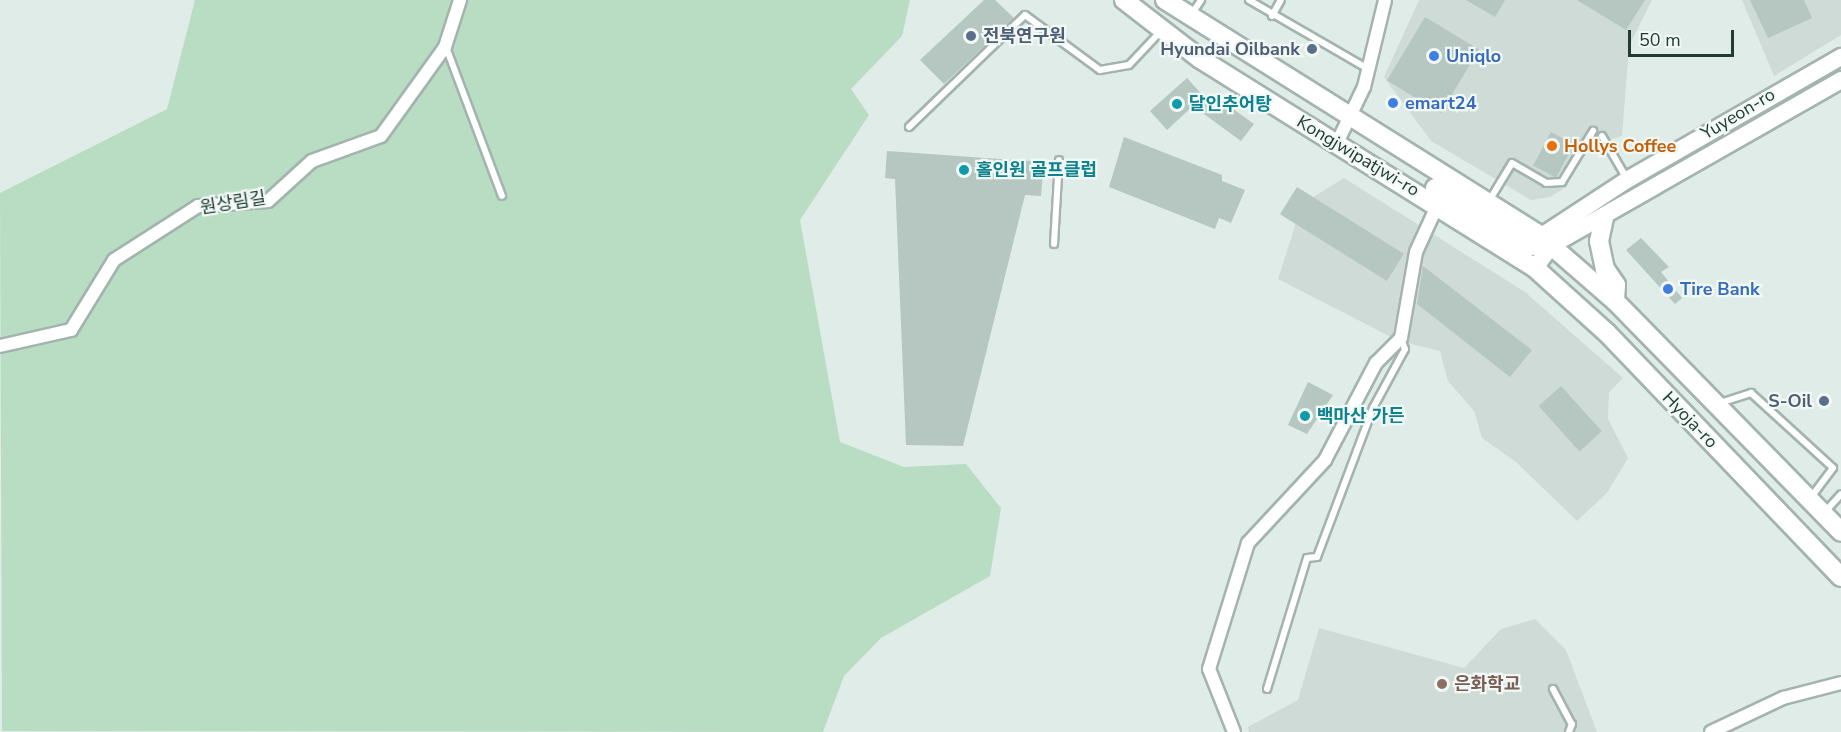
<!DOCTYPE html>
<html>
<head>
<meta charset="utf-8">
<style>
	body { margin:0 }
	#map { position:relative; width:1841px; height:732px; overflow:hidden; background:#e0ece7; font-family:"Nunito Sans","Noto Sans KR",sans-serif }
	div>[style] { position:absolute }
	.built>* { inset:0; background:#cfdbd6 }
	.green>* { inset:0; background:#b9ddc3 }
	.building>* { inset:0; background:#b6c6c0; transform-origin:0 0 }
	.roads { filter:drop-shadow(2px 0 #a3b4ae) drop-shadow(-2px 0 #a3b4ae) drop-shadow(0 2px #a3b4ae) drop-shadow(0 -2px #a3b4ae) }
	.service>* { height:6px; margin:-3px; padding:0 3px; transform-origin:3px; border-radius:3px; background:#fff }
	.minor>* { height:12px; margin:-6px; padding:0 6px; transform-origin:6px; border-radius:6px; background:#fff }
	.tertiary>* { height:16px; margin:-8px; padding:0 8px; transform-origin:8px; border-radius:8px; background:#fff }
	.secondary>* { height:18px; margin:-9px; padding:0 9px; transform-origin:9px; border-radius:9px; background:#fff }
	.dots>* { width:16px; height:16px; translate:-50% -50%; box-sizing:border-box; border:3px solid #f1f8f5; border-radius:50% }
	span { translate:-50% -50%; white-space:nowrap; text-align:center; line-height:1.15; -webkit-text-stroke:4.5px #f1f8f5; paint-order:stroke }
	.service-label { font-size:18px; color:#4e5e75; font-weight:700 }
	.left { translate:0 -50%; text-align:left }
	.right { translate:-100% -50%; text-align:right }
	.shop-label { font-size:18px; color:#366cbe; font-weight:700 }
	.culture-label { font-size:18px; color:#0d838f; font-weight:700 }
	.street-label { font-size:18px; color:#213c35 }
	.food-label { font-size:18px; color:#c56008; font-weight:700 }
	.education-label { font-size:18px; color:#785e54; font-weight:700 }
	.scale { position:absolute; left:1628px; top:30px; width:106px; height:27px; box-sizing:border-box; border:3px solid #213c35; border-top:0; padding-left:8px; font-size:18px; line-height:21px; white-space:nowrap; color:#213c35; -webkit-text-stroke:4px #f1f8f5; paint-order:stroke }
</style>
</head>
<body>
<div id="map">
	<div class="built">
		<div style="clip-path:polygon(1419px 0,1652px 0,1629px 46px,1622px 136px,1586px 147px,1566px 187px,1550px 197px,1531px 200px,1431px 141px,1384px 77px)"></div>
		<div style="clip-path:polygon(1742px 0,1841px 0,1841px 35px,1774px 76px)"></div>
		<div style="clip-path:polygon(1344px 178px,1525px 292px,1623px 378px,1609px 392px,1608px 419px,1628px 458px,1607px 493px,1577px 521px,1516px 462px,1482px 438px,1474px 411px,1448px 381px,1440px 351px,1399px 341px,1278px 279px,1302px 204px)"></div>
		<div style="clip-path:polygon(1535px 619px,1566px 650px,1597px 732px,1249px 732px,1248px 727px,1298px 700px,1319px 628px,1464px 668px,1501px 629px)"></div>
	</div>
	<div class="green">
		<div style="clip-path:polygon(195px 0,910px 0,902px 36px,851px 89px,869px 115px,800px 220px,840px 442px,904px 467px,966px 464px,1001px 508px,990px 576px,881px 638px,844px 676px,823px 732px,2px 731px,0 193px,167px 109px)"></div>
	</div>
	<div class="building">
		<div style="clip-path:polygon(984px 0,995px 0,1014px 18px,944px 84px,920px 60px)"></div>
		<div style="clip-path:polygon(1466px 0,1505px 0,1495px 17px)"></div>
		<div style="clip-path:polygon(1577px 0,1645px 0,1626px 30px)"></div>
		<div style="clip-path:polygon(1750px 0,1804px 0,1812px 18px,1768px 38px)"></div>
		<div style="left:1425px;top:17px;width:63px;height:74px;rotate:31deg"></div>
		<div style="clip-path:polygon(1187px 78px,1215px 109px,1222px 101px,1254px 124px,1241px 141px,1193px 106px,1167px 130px,1150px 111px)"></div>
		<div style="left:1551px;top:132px;width:26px;height:38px;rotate:28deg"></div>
		<div style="clip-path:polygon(1124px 137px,1222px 175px,1222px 181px,1245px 190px,1231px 223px,1219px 218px,1215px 229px,1109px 187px)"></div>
		<div style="clip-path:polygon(887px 151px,1044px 162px,1041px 196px,1025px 195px,963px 446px,906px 445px,895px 179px,885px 178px)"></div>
		<div style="left:1297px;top:187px;width:126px;height:32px;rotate:32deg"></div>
		<div style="clip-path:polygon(1641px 238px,1669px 267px,1661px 272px,1682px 298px,1675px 304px,1626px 250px)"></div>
		<div style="clip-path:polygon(1423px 266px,1532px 350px,1510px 377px,1417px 304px)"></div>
		<div style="clip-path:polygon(1308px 382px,1333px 395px,1307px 434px,1288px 425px)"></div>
		<div style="left:1561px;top:386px;width:61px;height:30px;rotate:48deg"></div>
	</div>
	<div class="roads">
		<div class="service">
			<div style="left:1249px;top:0;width:138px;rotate:30.1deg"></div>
			<div style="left:1191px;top:15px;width:18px;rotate:-56deg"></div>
			<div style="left:1272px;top:16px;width:18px;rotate:-61deg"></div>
			<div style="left:446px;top:47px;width:159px;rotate:69.4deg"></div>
			<div style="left:909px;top:127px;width:161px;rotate:-44deg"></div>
			<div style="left:1025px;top:15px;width:93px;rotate:36.3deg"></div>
			<div style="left:1100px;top:70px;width:29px;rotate:-10deg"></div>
			<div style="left:1129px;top:65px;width:45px;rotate:-46.8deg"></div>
			<div style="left:1602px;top:136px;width:50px;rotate:59.8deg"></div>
			<div style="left:1489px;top:201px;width:44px;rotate:-58.8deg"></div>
			<div style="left:1512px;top:163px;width:39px;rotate:30deg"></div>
			<div style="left:1546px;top:183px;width:16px;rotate:-4deg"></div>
			<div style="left:1562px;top:182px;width:60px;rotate:-58.7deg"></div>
			<div style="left:1054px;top:244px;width:84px;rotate:-86.6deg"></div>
			<div style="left:1720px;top:403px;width:33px;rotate:-18deg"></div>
			<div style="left:1751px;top:393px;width:111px;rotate:42.4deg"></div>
			<div style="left:1833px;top:468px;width:38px;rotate:127deg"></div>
			<div style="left:1824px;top:513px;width:25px;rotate:-48deg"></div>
			<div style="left:1267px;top:689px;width:137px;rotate:-73deg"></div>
			<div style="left:1307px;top:558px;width:10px;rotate:-6deg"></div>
			<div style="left:1317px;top:557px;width:159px;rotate:-69.4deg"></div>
			<div style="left:1373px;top:408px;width:67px;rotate:-61.5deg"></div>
			<div style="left:1405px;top:349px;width:11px;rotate:-112deg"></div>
			<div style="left:1553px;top:689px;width:40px;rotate:62deg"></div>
			<div style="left:1572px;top:724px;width:9px;rotate:111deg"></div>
		</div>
		<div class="minor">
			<div style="left:1337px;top:143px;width:62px;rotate:-64.3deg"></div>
			<div style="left:1364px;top:87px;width:89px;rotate:-76.4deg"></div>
			<div style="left:0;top:346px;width:73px;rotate:-12.7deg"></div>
			<div style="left:71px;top:330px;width:82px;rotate:-58.4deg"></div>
			<div style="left:114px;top:260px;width:100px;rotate:-32.7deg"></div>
			<div style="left:198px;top:206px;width:70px;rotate:-4.1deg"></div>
			<div style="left:268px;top:201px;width:59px;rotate:-42.3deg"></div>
			<div style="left:312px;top:161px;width:73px;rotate:-19.9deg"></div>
			<div style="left:381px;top:136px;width:110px;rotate:-54.3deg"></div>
			<div style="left:445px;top:47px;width:49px;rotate:-72.3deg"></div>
			<div style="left:1234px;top:732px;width:68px;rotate:-111.6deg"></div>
			<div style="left:1209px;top:669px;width:132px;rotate:-72.8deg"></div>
			<div style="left:1248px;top:543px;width:113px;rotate:-47.1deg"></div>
			<div style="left:1325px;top:460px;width:110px;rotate:-62.3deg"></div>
			<div style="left:1376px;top:363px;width:35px;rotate:-45deg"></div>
			<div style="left:1401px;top:338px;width:87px;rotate:-80.1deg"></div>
			<div style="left:1416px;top:252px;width:53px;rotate:-65.4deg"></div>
			<div style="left:1711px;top:732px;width:80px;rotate:-25.3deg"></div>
			<div style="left:1783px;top:698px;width:60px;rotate:-14.5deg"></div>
		</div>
		<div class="tertiary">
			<div style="left:1531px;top:243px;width:115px;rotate:-33.3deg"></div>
			<div style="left:1627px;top:180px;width:247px;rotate:-29.9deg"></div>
			<div style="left:1535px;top:268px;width:29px;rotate:-54deg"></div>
			<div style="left:1552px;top:245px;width:333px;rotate:-29.7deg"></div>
		</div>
		<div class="secondary">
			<div style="left:1124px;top:0;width:95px;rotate:37.7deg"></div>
			<div style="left:1199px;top:58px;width:396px;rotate:32deg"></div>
			<div style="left:1535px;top:268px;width:97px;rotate:42.1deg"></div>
			<div style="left:1607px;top:333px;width:338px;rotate:46.2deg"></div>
			<div style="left:1165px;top:0;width:442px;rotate:32.1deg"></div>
			<div style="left:1539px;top:235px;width:101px;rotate:41deg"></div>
			<div style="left:1615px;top:301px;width:323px;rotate:45.6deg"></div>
			<div style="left:1435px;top:188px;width:110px;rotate:31.9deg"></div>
			<div style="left:1528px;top:246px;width:24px;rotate:-2deg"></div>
			<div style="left:1604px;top:218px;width:24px;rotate:102deg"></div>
			<div style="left:1599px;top:241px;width:29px;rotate:78deg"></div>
			<div style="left:1605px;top:269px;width:19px;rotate:55deg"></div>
			<div style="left:1616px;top:285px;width:16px;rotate:94deg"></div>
		</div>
	</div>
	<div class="dots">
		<div style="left:971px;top:36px;background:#5c6f8a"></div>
		<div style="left:1312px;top:49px;background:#5c6f8a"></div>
		<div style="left:1434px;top:56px;background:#3f7fe0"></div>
		<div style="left:1393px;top:103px;background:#3f7fe0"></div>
		<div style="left:1177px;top:104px;background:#0f9aa8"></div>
		<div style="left:1552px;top:146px;background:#e8710a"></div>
		<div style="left:964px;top:170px;background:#0f9aa8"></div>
		<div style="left:1668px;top:289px;background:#3f7fe0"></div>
		<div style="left:1824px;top:401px;background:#5c6f8a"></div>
		<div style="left:1305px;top:416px;background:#0f9aa8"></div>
		<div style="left:1442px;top:684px;background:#8d6e63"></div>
	</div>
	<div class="service-label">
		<span class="left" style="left:983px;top:36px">전북연구원</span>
		<span class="right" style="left:1300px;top:49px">Hyundai Oilbank</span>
		<span class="right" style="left:1812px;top:401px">S-Oil</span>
	</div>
	<div class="shop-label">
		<span class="left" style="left:1446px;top:56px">Uniqlo</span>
		<span class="left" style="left:1405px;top:103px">emart24</span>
		<span class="left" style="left:1680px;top:289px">Tire Bank</span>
	</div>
	<div class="culture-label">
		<span class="left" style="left:1189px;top:104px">달인추어탕</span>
		<span class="left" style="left:976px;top:170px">홀인원 골프클럽</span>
		<span class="left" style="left:1317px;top:416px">백마산 가든</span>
	</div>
	<div class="street-label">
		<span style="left:1738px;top:114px;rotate:-31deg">Yuyeon-ro</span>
		<span style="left:1358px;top:156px;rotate:31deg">Kongjwipatjwi-ro</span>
		<span style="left:233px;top:203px;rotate:-9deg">원상림길</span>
		<span style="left:1690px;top:420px;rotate:46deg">Hyoja-ro</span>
	</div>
	<div class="food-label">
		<span class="left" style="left:1564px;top:146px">Hollys Coffee</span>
	</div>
	<div class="education-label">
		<span class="left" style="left:1454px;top:684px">은화학교</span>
	</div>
	<div class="scale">50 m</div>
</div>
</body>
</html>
